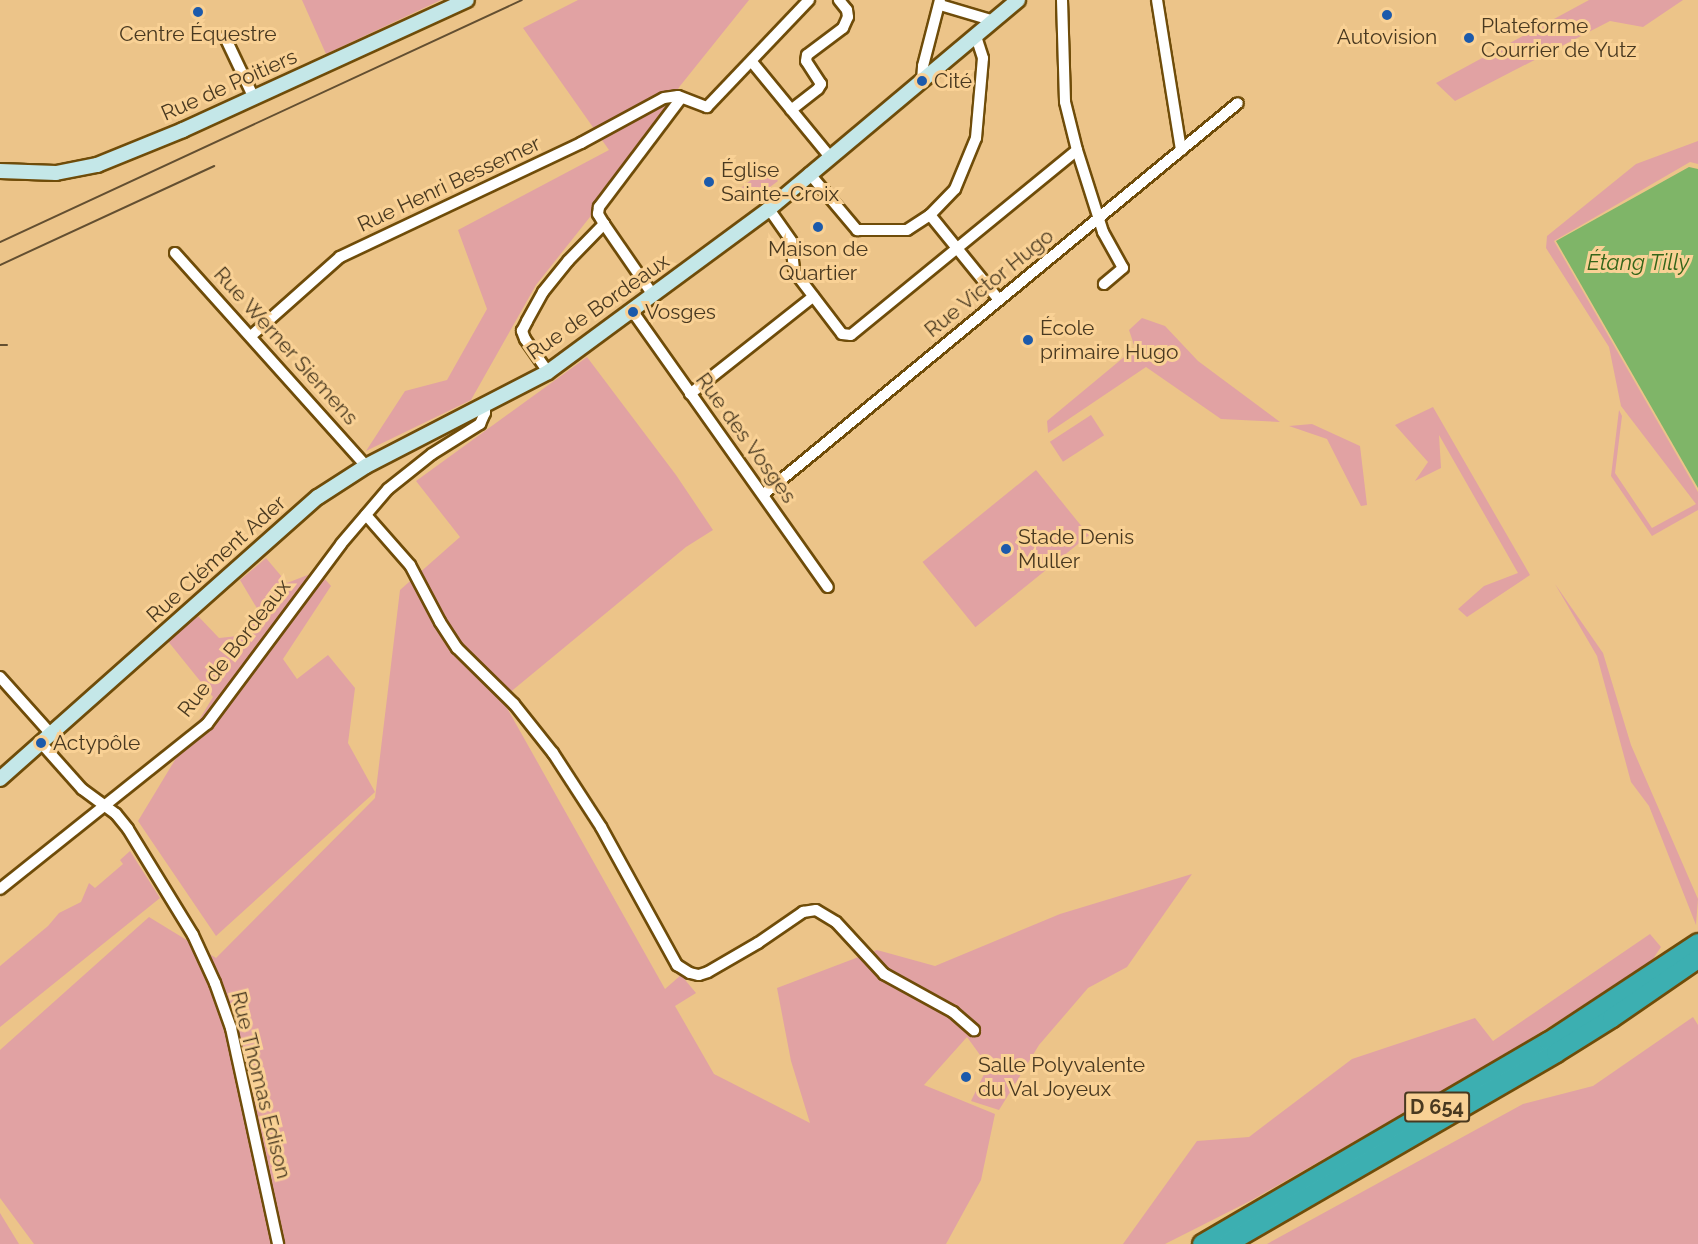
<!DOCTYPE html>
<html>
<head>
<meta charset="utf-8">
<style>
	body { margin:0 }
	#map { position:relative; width:1698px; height:1244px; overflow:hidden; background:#ecc489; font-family:Raleway,sans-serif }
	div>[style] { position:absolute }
	.green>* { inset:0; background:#e1a2a3; transform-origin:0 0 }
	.water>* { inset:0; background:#7fb568 }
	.roads { filter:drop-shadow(2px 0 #6f4c09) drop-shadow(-2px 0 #6f4c09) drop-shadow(0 2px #6f4c09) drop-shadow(0 -2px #6f4c09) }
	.street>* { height:10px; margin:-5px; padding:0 5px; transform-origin:5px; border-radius:5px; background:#fff }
	.secondary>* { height:14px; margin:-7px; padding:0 7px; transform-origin:7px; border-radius:7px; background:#c4e7e8 }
	.highway>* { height:18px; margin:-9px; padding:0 9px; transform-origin:9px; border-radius:9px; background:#3cafb1 }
	.rail>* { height:2px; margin:-1px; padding:0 1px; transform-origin:1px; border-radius:1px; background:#634f31 }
	.dots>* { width:16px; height:16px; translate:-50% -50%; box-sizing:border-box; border:3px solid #f9d195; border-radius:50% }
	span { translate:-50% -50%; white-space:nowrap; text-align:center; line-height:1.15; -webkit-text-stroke:6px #f9d195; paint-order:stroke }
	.shield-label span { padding:2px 4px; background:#f9d195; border:2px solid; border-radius:4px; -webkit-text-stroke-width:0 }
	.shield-label { font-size:20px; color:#493920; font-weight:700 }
	.poi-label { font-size:21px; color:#493920 }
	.left { translate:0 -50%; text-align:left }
	.street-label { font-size:21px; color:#493920 }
	.water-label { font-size:22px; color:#336519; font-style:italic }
</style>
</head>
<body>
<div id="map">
	<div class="green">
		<div style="clip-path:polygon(302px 0,441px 0,326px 54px)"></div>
		<div style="clip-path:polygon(578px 0,749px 0,680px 86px,617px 183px,536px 285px,471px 400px,366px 451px,405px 391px,447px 380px,487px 309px,458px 230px,609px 150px,523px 28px)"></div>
		<div style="clip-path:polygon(1589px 0,1683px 0,1643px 27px,1610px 21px,1455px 101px,1436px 83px)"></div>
		<div style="clip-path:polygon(1698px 141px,1698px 164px,1690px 162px,1554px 241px,1698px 492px,1698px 510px,1652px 536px,1611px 476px,1619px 410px,1622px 416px,1615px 473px,1652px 528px,1696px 504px,1621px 406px,1609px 347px,1546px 248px,1547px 236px,1636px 164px)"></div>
		<div style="clip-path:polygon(767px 167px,778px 181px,766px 190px,748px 196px,741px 188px)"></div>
		<div style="clip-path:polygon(1142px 318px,1165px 326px,1198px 361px,1280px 422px,1221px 419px,1146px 367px,1048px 433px,1047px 421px,1135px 348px,1129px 330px)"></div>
		<div style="clip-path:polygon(587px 357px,676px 475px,713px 530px,686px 547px,502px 699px,665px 989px,681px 975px,696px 993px,675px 1006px,714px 1074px,810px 1123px,791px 1061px,777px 988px,877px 950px,935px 966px,1060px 914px,1192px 874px,1127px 967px,1088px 988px,1039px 1045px,999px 1110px,971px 1101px,988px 1066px,967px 1037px,924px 1085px,995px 1114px,981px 1180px,946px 1244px,34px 1244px,0 1198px,0 1050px,149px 917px,216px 958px,375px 798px,400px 590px,460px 537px,416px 481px)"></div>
		<div style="clip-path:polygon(1433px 407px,1530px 575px,1467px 617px,1458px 609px,1484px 586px,1518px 573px,1439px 435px,1441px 468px,1415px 481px,1428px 462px,1395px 425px)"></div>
		<div style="left:1091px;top:415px;width:24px;height:49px;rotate:57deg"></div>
		<div style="clip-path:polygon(1312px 424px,1360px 446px,1367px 505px,1361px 506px,1327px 439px,1289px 426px)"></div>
		<div style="left:1036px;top:470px;width:84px;height:146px;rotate:51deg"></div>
		<div style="clip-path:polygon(266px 558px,287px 583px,318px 571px,331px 586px,283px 659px,297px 679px,328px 655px,355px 688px,348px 743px,375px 792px,216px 936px,138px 821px,213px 697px,167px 640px,198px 616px,219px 638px,238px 636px,261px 615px,240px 580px)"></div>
		<div style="clip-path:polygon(1555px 584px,1603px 653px,1631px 745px,1698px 899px,1696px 925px,1649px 806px,1631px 782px,1597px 656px)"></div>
		<div style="clip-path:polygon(130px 851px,160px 898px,0 1027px,0 966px,48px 926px,59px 913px,81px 902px,89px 883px,95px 888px,123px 864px,120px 860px)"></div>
		<div style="clip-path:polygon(1650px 934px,1661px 947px,1649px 965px,1486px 1066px,1252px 1200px,1165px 1244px,1123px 1244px,1197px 1141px,1249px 1137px,1352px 1059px,1475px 1018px,1493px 1041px)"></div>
		<div style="clip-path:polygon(1693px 1017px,1698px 1025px,1698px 1244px,1267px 1244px,1523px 1104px,1593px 1086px)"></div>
		<div style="clip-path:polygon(0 1213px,19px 1244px,0 1244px)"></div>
	</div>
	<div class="water">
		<div style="clip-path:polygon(1689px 167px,1698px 169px,1698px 488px,1556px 241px)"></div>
	</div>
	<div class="roads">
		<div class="street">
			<div style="left:1062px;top:0;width:102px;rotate:88.3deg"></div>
			<div style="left:1065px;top:102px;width:49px;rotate:76deg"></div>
			<div style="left:1077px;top:150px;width:86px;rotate:72.4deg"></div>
			<div style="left:1103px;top:232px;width:41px;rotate:60.9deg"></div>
			<div style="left:1123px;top:268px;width:25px;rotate:140deg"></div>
			<div style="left:1157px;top:0;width:152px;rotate:80.9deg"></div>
			<div style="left:940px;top:5px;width:56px;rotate:16.5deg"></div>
			<div style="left:225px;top:37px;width:65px;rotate:64.6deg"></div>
			<div style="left:752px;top:62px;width:123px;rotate:50.6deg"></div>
			<div style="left:922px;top:81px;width:15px;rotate:-86deg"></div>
			<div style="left:923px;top:66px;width:68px;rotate:-75.6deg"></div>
			<div style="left:791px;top:110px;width:34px;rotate:-38deg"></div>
			<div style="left:818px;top:89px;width:6px;rotate:-59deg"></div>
			<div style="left:821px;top:84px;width:27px;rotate:-123deg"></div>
			<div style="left:806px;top:61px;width:6px;rotate:-81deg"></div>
			<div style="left:807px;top:55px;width:45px;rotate:-36.9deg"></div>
			<div style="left:843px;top:28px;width:12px;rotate:-66deg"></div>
			<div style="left:848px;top:17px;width:7px;rotate:-98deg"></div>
			<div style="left:847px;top:10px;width:13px;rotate:-129deg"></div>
			<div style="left:809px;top:173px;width:75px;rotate:49.9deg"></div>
			<div style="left:857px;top:230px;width:50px"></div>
			<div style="left:907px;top:230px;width:27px;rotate:-33deg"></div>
			<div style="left:930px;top:215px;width:36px;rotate:-46deg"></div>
			<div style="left:955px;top:189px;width:55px;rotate:-67.6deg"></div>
			<div style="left:976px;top:138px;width:80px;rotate:-85deg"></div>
			<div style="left:983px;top:58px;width:23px;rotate:-108deg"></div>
			<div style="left:769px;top:209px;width:39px;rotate:55deg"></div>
			<div style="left:791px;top:241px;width:30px;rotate:84deg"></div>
			<div style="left:794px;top:271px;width:79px;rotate:52.7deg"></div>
			<div style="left:842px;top:334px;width:9px;rotate:6deg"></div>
			<div style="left:851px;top:335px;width:292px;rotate:-39.3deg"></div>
			<div style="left:930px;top:215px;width:109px;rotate:50.9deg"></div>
			<div style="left:604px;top:224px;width:86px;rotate:55.4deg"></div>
			<div style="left:175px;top:253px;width:286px;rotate:48.1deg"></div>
			<div style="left:633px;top:312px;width:337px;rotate:54.7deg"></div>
			<div style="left:251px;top:336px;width:119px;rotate:-41.6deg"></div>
			<div style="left:340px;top:257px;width:267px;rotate:-25.3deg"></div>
			<div style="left:581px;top:143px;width:94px;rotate:-28.5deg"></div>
			<div style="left:664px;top:98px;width:14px;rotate:-8deg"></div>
			<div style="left:678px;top:96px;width:31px;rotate:21deg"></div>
			<div style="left:707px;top:107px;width:148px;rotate:-46.4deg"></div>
			<div style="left:548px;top:372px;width:40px;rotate:-124.9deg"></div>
			<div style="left:525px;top:339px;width:9px;rotate:-111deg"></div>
			<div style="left:522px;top:331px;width:11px;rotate:-63deg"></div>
			<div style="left:527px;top:321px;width:33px;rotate:-61deg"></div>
			<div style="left:543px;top:292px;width:40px;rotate:-51deg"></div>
			<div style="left:568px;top:261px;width:52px;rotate:-45.8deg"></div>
			<div style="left:604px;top:224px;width:12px;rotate:-121deg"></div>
			<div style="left:598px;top:214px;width:7px;rotate:-82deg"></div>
			<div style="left:599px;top:207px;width:136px;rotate:-53deg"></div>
			<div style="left:690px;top:394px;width:157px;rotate:-38.3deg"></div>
			<div style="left:764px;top:494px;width:614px;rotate:-39.52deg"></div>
			<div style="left:366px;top:515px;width:67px;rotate:48.7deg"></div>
			<div style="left:410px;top:565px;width:64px;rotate:62.2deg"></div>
			<div style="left:440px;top:622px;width:31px;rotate:57deg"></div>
			<div style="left:457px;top:648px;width:80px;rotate:44.5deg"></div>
			<div style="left:514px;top:704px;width:63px;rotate:51.5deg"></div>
			<div style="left:553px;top:753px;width:88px;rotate:57deg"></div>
			<div style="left:601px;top:827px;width:158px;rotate:61.2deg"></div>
			<div style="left:677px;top:965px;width:15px;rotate:32deg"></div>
			<div style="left:690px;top:973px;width:9px;rotate:13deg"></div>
			<div style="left:699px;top:975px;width:9px;rotate:-18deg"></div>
			<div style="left:708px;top:972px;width:58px;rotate:-30.1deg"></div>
			<div style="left:758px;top:943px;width:55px;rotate:-34.6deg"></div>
			<div style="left:803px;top:912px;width:13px;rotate:-9deg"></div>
			<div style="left:816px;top:910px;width:23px;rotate:31deg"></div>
			<div style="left:836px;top:922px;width:71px;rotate:47.3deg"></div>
			<div style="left:884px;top:974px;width:79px;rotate:28.8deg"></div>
			<div style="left:953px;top:1012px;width:28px;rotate:41deg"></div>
			<div style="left:0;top:677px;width:76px;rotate:48.2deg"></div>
			<div style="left:41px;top:743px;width:62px;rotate:48.3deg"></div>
			<div style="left:82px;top:789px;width:42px;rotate:36.3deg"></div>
			<div style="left:116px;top:814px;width:19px;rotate:51deg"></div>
			<div style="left:128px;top:829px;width:124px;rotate:58.5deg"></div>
			<div style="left:193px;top:935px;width:53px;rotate:65.4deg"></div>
			<div style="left:215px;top:983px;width:48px;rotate:70.4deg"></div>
			<div style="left:231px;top:1028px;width:221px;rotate:77.7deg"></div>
			<div style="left:0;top:889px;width:265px;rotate:-38.6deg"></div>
			<div style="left:207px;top:724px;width:224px;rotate:-53.3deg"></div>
			<div style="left:341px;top:544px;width:72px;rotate:-49.5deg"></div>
			<div style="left:388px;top:489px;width:56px;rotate:-38.5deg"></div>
			<div style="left:432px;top:454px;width:57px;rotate:-32deg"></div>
			<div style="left:480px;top:424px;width:12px;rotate:-66deg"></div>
			<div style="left:485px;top:413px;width:9px;rotate:-90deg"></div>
		</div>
		<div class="secondary">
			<div style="left:0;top:171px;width:56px;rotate:2deg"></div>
			<div style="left:56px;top:173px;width:42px;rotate:-11deg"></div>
			<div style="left:97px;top:165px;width:93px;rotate:-22.1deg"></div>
			<div style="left:183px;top:130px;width:312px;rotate:-24.6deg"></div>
			<div style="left:0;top:779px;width:425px;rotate:-41.6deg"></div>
			<div style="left:318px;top:497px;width:57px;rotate:-32.9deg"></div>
			<div style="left:366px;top:466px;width:205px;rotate:-27.3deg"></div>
			<div style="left:548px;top:372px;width:275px;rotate:-36.4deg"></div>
			<div style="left:769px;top:209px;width:325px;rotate:-40deg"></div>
		</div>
		<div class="highway">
			<div style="left:1202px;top:1244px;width:401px;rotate:-30.3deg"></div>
			<div style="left:1548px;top:1042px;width:180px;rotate:-33.4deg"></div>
			<div style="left:1227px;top:1244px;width:380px;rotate:-30.1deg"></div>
			<div style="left:1556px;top:1053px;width:66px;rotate:-32deg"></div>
			<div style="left:1612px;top:1018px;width:104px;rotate:-34.5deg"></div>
		</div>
	</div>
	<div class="rail">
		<div style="left:0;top:242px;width:575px;rotate:-24.87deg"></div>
		<div style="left:0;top:265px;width:236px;rotate:-24.8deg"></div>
		<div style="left:0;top:345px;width:7px"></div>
	</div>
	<div class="dots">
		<div style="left:198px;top:12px;background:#1c5aab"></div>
		<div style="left:1387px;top:15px;background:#1c5aab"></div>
		<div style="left:1469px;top:38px;background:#1c5aab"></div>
		<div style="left:922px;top:81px;background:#1c5aab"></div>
		<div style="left:709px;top:182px;background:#1c5aab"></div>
		<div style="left:818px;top:227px;background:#1c5aab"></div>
		<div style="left:633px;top:312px;background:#1c5aab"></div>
		<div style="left:1028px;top:340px;background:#1c5aab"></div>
		<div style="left:1006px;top:549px;background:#1c5aab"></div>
		<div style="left:41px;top:743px;background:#1c5aab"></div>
		<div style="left:966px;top:1077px;background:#1c5aab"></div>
	</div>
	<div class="shield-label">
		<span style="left:1437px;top:1107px">D 654</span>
	</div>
	<div class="poi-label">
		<span class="left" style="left:1481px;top:38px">Plateforme<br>Courrier de Yutz</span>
		<span style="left:198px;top:34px">Centre Équestre</span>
		<span style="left:1387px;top:37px">Autovision</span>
		<span class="left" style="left:934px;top:81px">Cité</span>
		<span class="left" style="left:721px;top:182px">Église<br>Sainte-Croix</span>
		<span style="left:818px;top:261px">Maison de<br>Quartier</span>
		<span class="left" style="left:645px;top:312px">Vosges</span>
		<span class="left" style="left:1040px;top:340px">École<br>primaire Hugo</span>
		<span class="left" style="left:1018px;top:549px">Stade Denis<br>Muller</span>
		<span class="left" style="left:53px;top:743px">Actypôle</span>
		<span class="left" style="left:978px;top:1077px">Salle Polyvalente<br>du Val Joyeux</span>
	</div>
	<div class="street-label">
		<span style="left:229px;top:85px;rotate:-24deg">Rue de Poitiers</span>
		<span style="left:449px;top:184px;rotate:-25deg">Rue Henri Bessemer</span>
		<span style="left:989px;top:283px;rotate:-39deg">Rue Victor Hugo</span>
		<span style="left:598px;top:307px;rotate:-35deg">Rue de Bordeaux</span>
		<span style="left:286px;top:346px;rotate:48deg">Rue Werner Siemens</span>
		<span style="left:746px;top:438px;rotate:54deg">Rue des Vosges</span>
		<span style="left:216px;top:559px;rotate:-42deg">Rue Clément Ader</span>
		<span style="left:234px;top:648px;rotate:-52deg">Rue de Bordeaux</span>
		<span style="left:261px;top:1085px;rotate:76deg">Rue Thomas Edison</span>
	</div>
	<div class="water-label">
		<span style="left:1638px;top:263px">Étang Tilly</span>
	</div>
</div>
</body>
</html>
